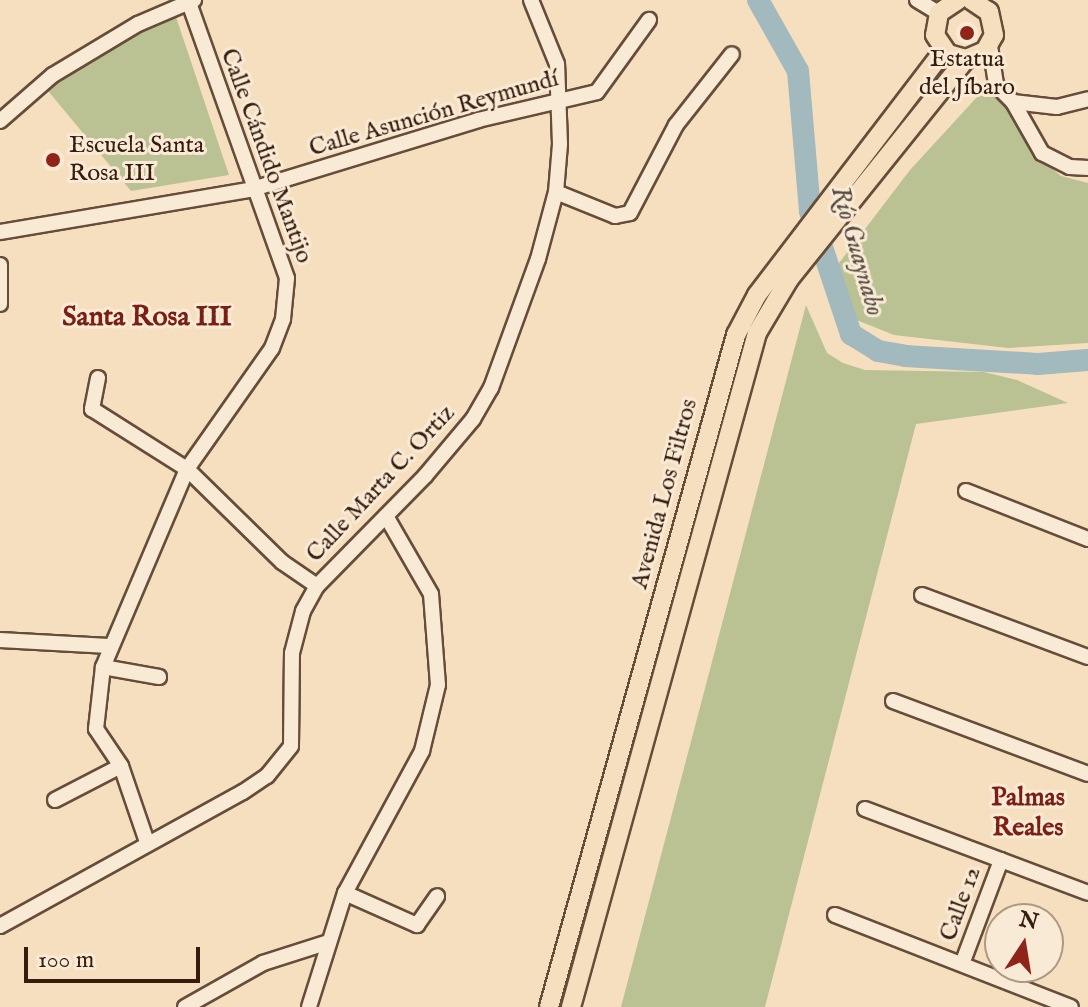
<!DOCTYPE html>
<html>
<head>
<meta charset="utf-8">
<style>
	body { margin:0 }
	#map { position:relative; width:1088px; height:1007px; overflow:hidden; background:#f6dfbf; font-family:"IM FELL English",serif }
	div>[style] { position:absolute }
	.green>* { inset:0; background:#bac294 }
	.river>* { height:22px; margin:-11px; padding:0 11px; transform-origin:11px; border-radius:11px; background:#a2babd }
	.roads { filter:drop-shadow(2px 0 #664d3a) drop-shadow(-2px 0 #664d3a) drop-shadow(0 2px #664d3a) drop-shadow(0 -2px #664d3a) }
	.minor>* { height:14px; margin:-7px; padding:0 7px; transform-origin:7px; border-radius:7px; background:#f9ead5 }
	.major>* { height:18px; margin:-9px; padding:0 9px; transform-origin:9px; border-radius:9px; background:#f6dfbf }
	.dots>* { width:22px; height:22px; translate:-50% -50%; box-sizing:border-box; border:4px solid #f9ead5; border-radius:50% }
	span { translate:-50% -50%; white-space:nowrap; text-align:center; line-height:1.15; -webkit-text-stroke:6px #f9ead5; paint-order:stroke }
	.poi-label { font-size:24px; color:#361c0e }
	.left { translate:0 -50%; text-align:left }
	.street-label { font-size:24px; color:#361c0e }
	.water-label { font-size:26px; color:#564b43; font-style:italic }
	.neighbourhood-label { font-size:26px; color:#7a1f14; font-weight:700 }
	.quarter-label { font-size:28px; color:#7a1f14; font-weight:700 }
	.north { position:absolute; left:984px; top:903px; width:80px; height:80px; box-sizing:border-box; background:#f9ead5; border:2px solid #ab9885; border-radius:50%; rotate:12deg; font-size:22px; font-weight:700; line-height:32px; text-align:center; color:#361c0e }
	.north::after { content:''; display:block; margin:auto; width:28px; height:36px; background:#8f2418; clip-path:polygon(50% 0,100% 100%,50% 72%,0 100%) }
	.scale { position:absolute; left:24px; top:947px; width:176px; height:36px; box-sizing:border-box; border:4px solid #361c0e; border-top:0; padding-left:10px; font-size:24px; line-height:28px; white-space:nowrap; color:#361c0e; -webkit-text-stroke:6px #f9ead5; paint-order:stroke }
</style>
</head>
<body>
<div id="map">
	<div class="green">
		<div style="clip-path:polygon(175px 14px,229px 175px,131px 191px,44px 86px)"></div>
		<div style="clip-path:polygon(988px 85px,1008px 106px,1044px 162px,1061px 176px,1088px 183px,1088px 343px,1008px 348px,894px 335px,854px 319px,841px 305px,833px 271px,910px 170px)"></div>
		<div style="clip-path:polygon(806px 305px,827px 353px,843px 363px,865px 370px,984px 372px,1017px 380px,1068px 403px,916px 424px,765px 1007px,621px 1007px)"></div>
	</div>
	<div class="river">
		<div style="left:758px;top:0;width:81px;rotate:60.6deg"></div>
		<div style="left:798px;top:71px;width:141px;rotate:85.1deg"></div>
		<div style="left:810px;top:211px;width:130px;rotate:71.6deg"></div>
		<div style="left:851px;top:334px;width:32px;rotate:32deg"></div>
		<div style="left:878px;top:351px;width:27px;rotate:10deg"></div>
		<div style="left:905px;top:356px;width:133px;rotate:3.4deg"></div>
		<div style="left:1038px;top:364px;width:50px;rotate:-4.6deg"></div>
	</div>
	<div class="roads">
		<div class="minor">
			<div style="left:917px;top:0;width:26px;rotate:31deg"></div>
			<div style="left:990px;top:46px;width:39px;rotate:81deg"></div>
			<div style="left:996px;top:85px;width:24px;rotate:45deg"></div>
			<div style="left:1013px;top:102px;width:59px;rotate:60.4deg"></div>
			<div style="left:1042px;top:153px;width:31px;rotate:27deg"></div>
			<div style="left:1070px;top:167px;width:18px;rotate:3deg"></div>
			<div style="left:1013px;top:102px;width:44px;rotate:6.5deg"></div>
			<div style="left:1057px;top:107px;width:32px;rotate:-14deg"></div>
			<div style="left:0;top:121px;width:70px;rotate:-41deg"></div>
			<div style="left:53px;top:75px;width:99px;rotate:-31deg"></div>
			<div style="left:138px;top:24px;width:61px;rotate:-23.2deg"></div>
			<div style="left:556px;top:192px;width:64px;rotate:22.1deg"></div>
			<div style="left:615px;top:216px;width:15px;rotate:-11deg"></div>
			<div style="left:630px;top:213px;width:99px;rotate:-62.4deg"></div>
			<div style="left:676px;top:125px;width:90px;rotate:-51.7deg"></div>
			<div style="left:0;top:232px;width:257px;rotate:-9.6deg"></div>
			<div style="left:253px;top:189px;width:235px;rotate:-17deg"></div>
			<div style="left:478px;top:120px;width:122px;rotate:-13.2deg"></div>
			<div style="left:597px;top:92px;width:89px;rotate:-54.2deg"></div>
			<div style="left:0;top:265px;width:39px;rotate:90deg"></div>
			<div style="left:98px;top:378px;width:32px;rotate:101deg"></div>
			<div style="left:92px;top:409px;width:112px;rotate:32.3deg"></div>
			<div style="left:187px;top:469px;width:133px;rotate:44.4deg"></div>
			<div style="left:282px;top:562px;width:42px;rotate:34.4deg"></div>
			<div style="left:966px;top:491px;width:131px;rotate:21.5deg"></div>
			<div style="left:922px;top:595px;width:177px;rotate:20.5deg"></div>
			<div style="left:0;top:640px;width:109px;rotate:3.2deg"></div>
			<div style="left:103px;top:667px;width:57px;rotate:10.1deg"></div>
			<div style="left:893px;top:701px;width:208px;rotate:20.5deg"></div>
			<div style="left:55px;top:800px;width:74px;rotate:-27.3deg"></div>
			<div style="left:865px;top:809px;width:238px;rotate:20.6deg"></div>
			<div style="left:147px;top:842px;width:80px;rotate:-108.9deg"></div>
			<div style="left:121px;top:766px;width:45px;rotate:-124deg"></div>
			<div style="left:96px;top:729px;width:62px;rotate:-83.6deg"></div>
			<div style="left:103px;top:667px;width:215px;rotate:-67deg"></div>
			<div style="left:187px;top:469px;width:148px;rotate:-54.9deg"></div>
			<div style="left:272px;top:348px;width:31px;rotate:-69deg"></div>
			<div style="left:283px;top:319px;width:41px;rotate:-84.4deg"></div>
			<div style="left:287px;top:278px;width:292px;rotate:-109.6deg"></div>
			<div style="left:345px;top:893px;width:79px;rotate:24deg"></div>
			<div style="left:417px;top:925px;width:35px;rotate:-55deg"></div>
			<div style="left:835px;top:915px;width:253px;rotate:21.3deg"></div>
			<div style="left:0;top:926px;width:277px;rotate:-28.9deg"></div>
			<div style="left:243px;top:792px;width:29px;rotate:-34deg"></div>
			<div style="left:267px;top:776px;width:38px;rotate:-51deg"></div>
			<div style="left:291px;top:746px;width:93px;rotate:-89.4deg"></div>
			<div style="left:292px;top:653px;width:43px;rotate:-75.3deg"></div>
			<div style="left:303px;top:611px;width:29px;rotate:-61deg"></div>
			<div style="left:317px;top:586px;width:154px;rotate:-45.5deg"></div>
			<div style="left:425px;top:476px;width:75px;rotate:-49.9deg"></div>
			<div style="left:473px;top:419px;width:36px;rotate:-60deg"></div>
			<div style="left:491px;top:388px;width:137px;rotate:-70deg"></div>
			<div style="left:538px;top:259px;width:69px;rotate:-75deg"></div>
			<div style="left:556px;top:192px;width:48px;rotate:-85.2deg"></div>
			<div style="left:560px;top:144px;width:80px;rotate:-92.1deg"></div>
			<div style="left:557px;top:64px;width:69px;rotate:-112.1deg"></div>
			<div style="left:962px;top:964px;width:111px;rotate:-69.4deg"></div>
			<div style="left:185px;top:1007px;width:90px;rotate:-29.4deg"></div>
			<div style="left:263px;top:963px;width:69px;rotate:-17.7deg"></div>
			<div style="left:309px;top:1007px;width:120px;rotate:-72.5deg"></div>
			<div style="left:345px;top:893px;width:162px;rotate:-61.5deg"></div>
			<div style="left:422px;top:751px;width:68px;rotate:-76.4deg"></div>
			<div style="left:438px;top:685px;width:91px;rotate:-94.4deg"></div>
			<div style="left:431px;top:594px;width:90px;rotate:-120deg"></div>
		</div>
		<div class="major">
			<div style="left:958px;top:0;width:23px;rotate:146deg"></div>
			<div style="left:939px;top:13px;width:22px;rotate:100deg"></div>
			<div style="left:935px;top:35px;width:23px;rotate:56deg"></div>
			<div style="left:948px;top:54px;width:19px;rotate:16deg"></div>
			<div style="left:966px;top:59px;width:21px;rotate:-23deg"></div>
			<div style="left:985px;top:51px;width:18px;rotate:-61deg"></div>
			<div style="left:994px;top:35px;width:24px;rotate:-102deg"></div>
			<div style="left:989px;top:12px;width:22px;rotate:-146deg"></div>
			<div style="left:549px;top:1007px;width:698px;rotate:-74.45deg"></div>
			<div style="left:736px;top:335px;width:45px;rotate:-62.3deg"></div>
			<div style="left:757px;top:295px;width:308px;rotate:-52.6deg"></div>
			<div style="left:571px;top:1007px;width:699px;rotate:-74.57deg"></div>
			<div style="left:757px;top:333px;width:63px;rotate:-59.3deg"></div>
			<div style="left:789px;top:279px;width:282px;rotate:-51.2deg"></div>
		</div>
	</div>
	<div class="dots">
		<div style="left:967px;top:33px;background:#8f2418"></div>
		<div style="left:53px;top:160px;background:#8f2418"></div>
	</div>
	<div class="poi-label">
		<span style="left:967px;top:74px">Estatua<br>del Jíbaro</span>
		<span class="left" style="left:69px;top:160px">Escuela Santa<br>Rosa III</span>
	</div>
	<div class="street-label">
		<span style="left:434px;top:114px;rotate:-16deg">Calle Asunción Reymundí</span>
		<span style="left:266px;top:156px;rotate:70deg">Calle Cándido Mantijo</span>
		<span style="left:381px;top:484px;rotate:-47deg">Calle Marta C. Ortiz</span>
		<span style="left:665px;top:494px;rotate:-75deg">Avenida Los Filtros</span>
		<span style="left:961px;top:904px;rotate:-70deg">Calle 12</span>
	</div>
	<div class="water-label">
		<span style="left:857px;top:251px;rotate:74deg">Río Guaynabo</span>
	</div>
	<div class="neighbourhood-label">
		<span style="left:1028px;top:813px">Palmas<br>Reales</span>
	</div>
	<div class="quarter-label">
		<span style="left:147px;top:318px">Santa Rosa III</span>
	</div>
	<div class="north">N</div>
	<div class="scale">100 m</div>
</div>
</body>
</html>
